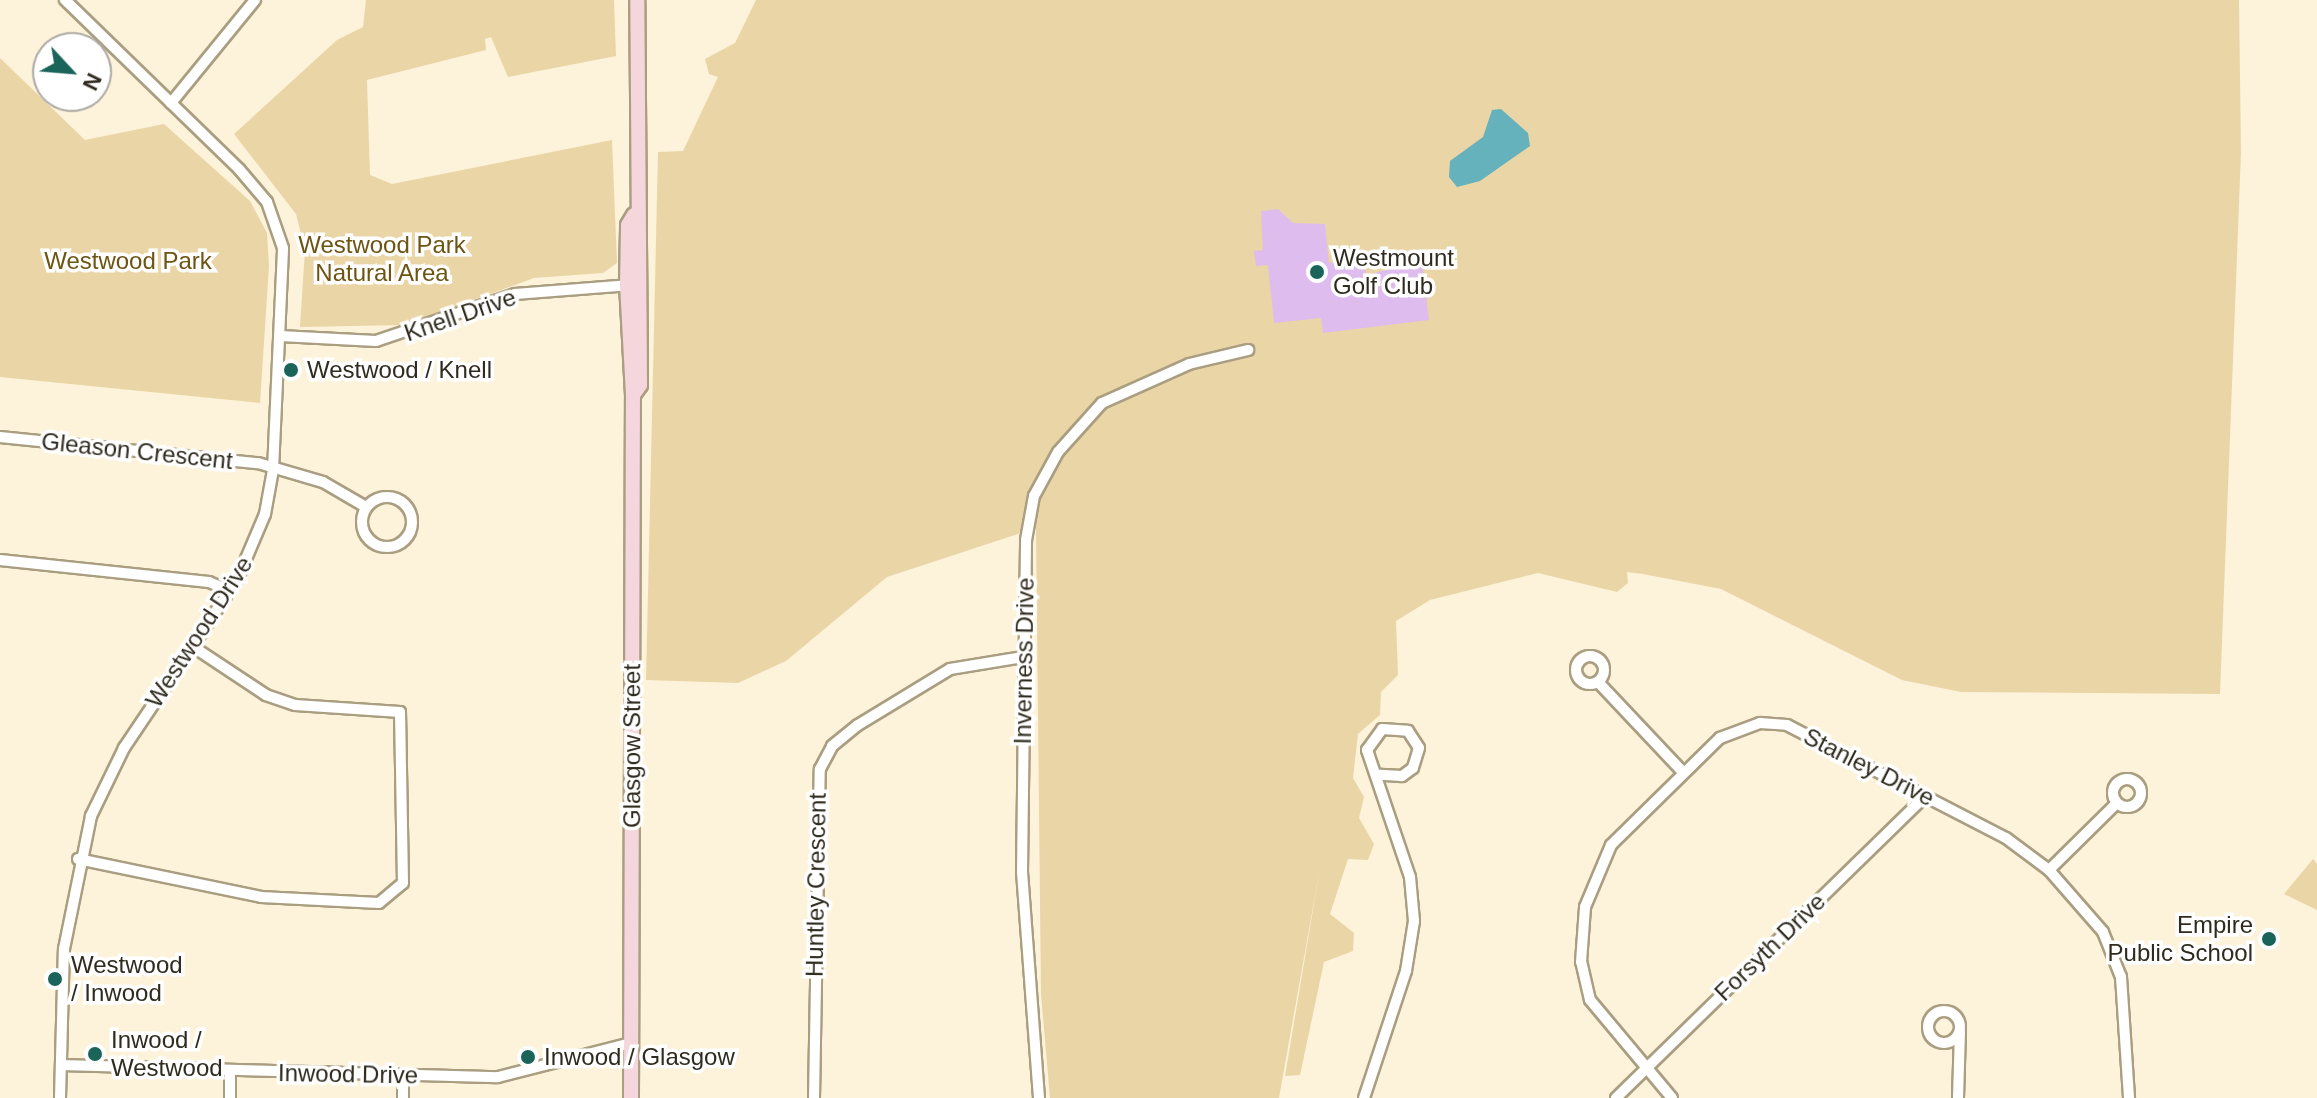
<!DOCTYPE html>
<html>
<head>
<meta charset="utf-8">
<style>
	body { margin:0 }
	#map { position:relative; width:2317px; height:1098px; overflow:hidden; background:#fdf3da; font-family:Helvetica,sans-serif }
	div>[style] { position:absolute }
	.green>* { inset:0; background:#ead5a7 }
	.water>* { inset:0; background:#65b1bc }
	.building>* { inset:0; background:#debced }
	.roads { filter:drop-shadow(2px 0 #aa9e81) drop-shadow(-2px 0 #aa9e81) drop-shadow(0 2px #aa9e81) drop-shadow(0 -2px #aa9e81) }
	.street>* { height:10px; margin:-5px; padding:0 5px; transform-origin:5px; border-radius:5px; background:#fff }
	.street>.ring { margin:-5px; padding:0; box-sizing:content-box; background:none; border:10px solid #fff; border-radius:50% }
	.secondary>* { height:14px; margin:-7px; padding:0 7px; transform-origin:7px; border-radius:7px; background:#f4d6dc }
	.dots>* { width:22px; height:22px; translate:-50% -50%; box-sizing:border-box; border:4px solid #fff; border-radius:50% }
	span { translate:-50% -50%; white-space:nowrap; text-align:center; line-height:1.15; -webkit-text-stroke:7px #fff; paint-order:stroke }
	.park-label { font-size:24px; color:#6c5412 }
	.poi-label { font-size:24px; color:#302b1f }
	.left { translate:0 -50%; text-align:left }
	.right { translate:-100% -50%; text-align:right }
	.street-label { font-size:24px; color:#302b1f }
	.north { position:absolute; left:32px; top:32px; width:80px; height:80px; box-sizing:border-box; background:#fff; border:2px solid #acaaa5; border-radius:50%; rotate:116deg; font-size:22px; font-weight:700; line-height:32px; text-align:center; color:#302b1f }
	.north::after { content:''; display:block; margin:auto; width:28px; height:36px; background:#1a645a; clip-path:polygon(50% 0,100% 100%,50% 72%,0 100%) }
</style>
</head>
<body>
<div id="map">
	<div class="green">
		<div style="clip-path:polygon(366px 0,614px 0,616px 56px,508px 77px,491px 37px,485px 39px,486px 50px,367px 80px,370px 175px,392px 184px,612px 140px,617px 263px,603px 273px,534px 278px,404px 325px,300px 327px,305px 250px,296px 214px,234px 134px,337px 40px,363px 27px)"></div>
		<div style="clip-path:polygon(756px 0,2239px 0,2241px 153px,2220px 694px,1961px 692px,1902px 680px,1721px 589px,1643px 574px,1627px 572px,1628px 583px,1617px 592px,1538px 573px,1430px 600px,1396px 621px,1398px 675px,1381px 692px,1380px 715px,1358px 734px,1353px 778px,1364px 797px,1359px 818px,1374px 844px,1368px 860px,1348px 859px,1330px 914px,1354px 933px,1353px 951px,1324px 962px,1300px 1075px,1285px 1076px,1320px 868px,1279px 1098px,1050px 1098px,1041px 994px,1036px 528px,887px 577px,786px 661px,738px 683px,646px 680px,658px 152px,683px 151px,718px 77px,709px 74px,705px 59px,735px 43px)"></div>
		<div style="clip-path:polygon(0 58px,85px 140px,164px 124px,250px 201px,267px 233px,269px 266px,260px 403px,0 377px)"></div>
		<div style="clip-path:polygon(2313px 859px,2317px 864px,2317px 910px,2284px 894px)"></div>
	</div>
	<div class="water">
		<div style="clip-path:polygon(1492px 110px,1501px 109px,1528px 133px,1530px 146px,1480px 181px,1457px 187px,1449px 177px,1450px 161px,1483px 137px)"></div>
	</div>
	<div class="building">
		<div style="clip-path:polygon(1278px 209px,1293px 223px,1325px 224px,1329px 263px,1364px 258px,1366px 275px,1422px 261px,1429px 320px,1323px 333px,1321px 318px,1274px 323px,1268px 265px,1256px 266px,1254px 251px,1263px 250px,1261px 211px)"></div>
	</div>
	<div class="roads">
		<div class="street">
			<div style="left:171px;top:103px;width:133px;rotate:-50.8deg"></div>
			<div style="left:280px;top:336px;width:96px;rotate:3deg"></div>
			<div style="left:376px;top:341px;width:147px;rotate:-18.7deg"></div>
			<div style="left:515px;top:294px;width:116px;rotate:-4.4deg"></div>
			<div style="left:0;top:437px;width:259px;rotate:5.8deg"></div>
			<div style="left:258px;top:463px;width:68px;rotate:16.3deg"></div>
			<div style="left:323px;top:482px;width:50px;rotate:30.2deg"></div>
			<div class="ring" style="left:362px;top:497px;width:40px;height:40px"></div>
			<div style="left:0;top:560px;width:210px;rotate:6deg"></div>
			<div style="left:209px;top:582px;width:23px;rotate:23deg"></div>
			<div class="ring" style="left:1576px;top:656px;width:18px;height:18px"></div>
			<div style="left:1598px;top:682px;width:122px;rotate:46.7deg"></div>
			<div class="ring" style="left:2113px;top:779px;width:18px;height:18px"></div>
			<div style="left:78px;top:859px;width:187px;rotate:11.7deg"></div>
			<div style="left:261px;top:897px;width:118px;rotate:2.9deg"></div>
			<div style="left:379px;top:903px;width:31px;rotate:-40deg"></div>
			<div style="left:403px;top:883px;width:171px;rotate:-91deg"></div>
			<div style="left:400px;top:712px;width:105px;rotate:-176.2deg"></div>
			<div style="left:295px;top:705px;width:31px;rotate:-161deg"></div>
			<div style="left:266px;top:695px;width:89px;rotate:-146.5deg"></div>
			<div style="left:2049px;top:870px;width:95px;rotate:-44.6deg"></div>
			<div class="ring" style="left:1928px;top:1011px;width:22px;height:22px"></div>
			<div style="left:61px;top:1065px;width:437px;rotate:1.6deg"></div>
			<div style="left:498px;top:1077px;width:137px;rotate:-14.3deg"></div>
			<div style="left:230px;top:1071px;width:27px;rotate:90deg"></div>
			<div style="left:403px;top:1075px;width:23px;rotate:90deg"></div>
			<div style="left:60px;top:1098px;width:149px;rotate:-88.5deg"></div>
			<div style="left:64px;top:949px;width:136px;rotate:-78.5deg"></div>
			<div style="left:91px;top:816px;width:76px;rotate:-64.1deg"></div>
			<div style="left:124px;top:748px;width:202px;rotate:-56.1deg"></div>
			<div style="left:237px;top:580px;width:72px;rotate:-67deg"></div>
			<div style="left:265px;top:514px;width:45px;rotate:-79.7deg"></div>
			<div style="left:273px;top:470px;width:222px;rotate:-87.4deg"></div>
			<div style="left:283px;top:248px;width:49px;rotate:-109.2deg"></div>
			<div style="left:267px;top:202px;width:43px;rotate:-130.3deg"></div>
			<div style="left:239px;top:169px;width:243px;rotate:-135.8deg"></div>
			<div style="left:814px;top:1098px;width:329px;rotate:-89deg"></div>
			<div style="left:820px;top:769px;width:26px;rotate:-62deg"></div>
			<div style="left:832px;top:746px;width:33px;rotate:-39deg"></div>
			<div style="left:858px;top:725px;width:108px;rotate:-31.3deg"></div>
			<div style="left:950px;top:669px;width:74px;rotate:-9.3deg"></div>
			<div style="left:1039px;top:1098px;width:227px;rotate:-94.3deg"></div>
			<div style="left:1022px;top:872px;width:332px;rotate:-89.3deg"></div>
			<div style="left:1026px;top:540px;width:45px;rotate:-79.7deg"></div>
			<div style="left:1034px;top:496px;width:50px;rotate:-61.4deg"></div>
			<div style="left:1058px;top:452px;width:66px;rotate:-48.1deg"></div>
			<div style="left:1102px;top:403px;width:95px;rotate:-24.1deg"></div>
			<div style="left:1189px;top:364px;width:61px;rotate:-13.3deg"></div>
			<div style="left:1364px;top:1098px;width:134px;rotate:-71.7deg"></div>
			<div style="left:1406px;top:971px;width:51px;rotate:-80.9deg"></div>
			<div style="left:1414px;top:921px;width:44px;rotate:-95.2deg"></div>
			<div style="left:1410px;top:877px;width:134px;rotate:-108.7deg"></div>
			<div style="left:1367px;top:750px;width:26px;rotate:-54deg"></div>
			<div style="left:1382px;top:729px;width:26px;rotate:4deg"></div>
			<div style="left:1408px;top:731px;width:20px;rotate:57deg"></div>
			<div style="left:1419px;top:748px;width:21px;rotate:107deg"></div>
			<div style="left:1413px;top:768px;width:14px;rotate:144deg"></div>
			<div style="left:1402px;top:776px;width:22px;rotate:-177deg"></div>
			<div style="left:1616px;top:1098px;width:432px;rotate:-44.3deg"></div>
			<div style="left:1672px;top:1098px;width:128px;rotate:-129.9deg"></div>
			<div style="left:1590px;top:1000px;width:39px;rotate:-103deg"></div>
			<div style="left:1581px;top:962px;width:55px;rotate:-85.8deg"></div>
			<div style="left:1585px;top:907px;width:67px;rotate:-67.2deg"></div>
			<div style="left:1611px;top:845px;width:153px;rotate:-44.5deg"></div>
			<div style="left:1720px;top:738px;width:43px;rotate:-20.6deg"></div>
			<div style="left:1760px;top:723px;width:27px;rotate:4deg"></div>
			<div style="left:1787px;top:725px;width:246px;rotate:27.3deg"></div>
			<div style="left:2006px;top:838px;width:54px;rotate:36.7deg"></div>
			<div style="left:2049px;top:870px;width:82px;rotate:48.9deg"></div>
			<div style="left:2103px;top:932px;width:48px;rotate:68.2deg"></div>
			<div style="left:2121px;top:977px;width:121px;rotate:86.2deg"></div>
			<div style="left:1958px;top:1098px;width:66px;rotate:-88.3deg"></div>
		</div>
		<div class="secondary">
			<div style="left:633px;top:395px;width:12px;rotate:-55deg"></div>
			<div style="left:640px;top:385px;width:385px;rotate:-90.4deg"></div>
			<div style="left:631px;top:1098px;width:703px;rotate:-89.84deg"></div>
			<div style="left:633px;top:395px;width:110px;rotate:-93.1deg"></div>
			<div style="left:627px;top:285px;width:60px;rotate:-89deg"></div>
			<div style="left:628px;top:225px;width:12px;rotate:-59deg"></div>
		</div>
	</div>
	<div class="dots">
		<div style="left:1317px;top:272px;background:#1a645a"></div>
		<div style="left:291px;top:370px;background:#1a645a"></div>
		<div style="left:2269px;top:939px;background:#1a645a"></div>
		<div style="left:55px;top:979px;background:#1a645a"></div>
		<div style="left:95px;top:1054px;background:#1a645a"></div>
		<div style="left:528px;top:1057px;background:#1a645a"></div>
	</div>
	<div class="park-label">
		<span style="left:382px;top:259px">Westwood Park<br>Natural Area</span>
		<span style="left:128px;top:261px">Westwood Park</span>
	</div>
	<div class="poi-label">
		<span class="left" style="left:1333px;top:272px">Westmount<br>Golf Club</span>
		<span class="left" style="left:307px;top:370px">Westwood / Knell</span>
		<span class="right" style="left:2253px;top:939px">Empire<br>Public School</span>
		<span class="left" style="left:71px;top:979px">Westwood<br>/ Inwood</span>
		<span class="left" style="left:111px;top:1054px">Inwood /<br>Westwood</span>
		<span class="left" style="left:544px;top:1057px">Inwood / Glasgow</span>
	</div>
	<div class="street-label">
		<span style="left:460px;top:315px;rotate:-19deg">Knell Drive</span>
		<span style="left:137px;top:451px;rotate:6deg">Gleason Crescent</span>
		<span style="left:199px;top:632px;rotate:-57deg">Westwood Drive</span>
		<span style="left:1024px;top:661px;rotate:-89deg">Inverness Drive</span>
		<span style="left:632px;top:746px;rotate:-90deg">Glasgow Street</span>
		<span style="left:1869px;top:767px;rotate:27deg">Stanley Drive</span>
		<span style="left:816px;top:885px;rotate:-89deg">Huntley Crescent</span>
		<span style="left:1770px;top:947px;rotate:-44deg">Forsyth Drive</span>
		<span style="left:348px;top:1074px;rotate:1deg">Inwood Drive</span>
	</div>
	<div class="north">N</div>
</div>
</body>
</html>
